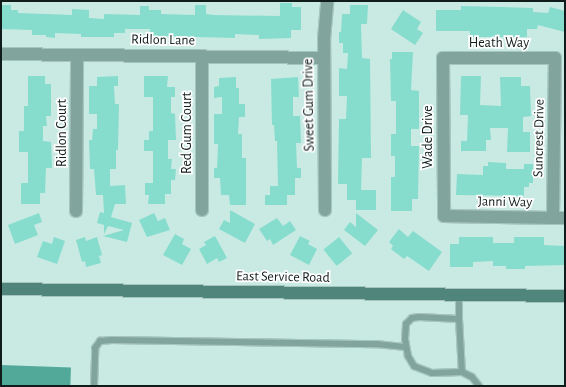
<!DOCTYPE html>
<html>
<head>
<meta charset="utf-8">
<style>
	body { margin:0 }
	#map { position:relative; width:566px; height:387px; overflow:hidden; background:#c8eae3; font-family:"Alegreya Sans",sans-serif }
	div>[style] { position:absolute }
	.water>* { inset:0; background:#52a99a; transform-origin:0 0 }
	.building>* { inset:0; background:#87ddcd; transform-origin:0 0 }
	.roads { filter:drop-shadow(1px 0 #a7c5bf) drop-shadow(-1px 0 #a7c5bf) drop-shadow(0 1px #a7c5bf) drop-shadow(0 -1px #a7c5bf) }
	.lane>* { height:6px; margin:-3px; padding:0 3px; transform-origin:3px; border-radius:3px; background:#81a49d }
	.street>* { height:12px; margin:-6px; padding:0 6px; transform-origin:6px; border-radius:6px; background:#81a49d }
	.secondary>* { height:12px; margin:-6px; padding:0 6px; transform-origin:6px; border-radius:6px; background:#50857c }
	span { translate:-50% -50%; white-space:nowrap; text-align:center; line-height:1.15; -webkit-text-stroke:3.5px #fff; paint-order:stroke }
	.street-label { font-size:14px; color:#0f1c1a }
	.frame { position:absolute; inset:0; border:2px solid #0f1c1a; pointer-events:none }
</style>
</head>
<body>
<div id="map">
	<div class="water">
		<div style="left:1px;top:365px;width:70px;height:21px;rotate:2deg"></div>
	</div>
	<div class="building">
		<div style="clip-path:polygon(280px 3px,292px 3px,292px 7px,301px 7px,301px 30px,291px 30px,291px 38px,259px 39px,259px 35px,235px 34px,235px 38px,161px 36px,161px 38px,150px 38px,150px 29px,125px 29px,125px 33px,114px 33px,114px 37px,81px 37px,81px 34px,55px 33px,55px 38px,46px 37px,46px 35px,32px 35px,32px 30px,1px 29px,1px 5px,11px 5px,11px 10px,18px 10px,18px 13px,72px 15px,72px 9px,89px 10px,89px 18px,104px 19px,104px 14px,140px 15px,140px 6px,149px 6px,149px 10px,161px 10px,161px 14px,195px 15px,195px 5px,206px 5px,206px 14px,214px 15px,280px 16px)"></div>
		<div style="clip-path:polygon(350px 5px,368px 5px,367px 24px,361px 24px,362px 58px,370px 59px,371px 158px,362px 158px,361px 190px,376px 190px,376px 210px,356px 210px,356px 200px,347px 200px,347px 184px,338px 184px,339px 119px,346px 119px,347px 96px,339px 96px,339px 68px,347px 69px,348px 53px,343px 53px,343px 43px,339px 43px,339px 32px,341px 32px,342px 14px,350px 14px)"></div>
		<div style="clip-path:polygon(461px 6px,533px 8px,533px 12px,548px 13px,550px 7px,565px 11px,565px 32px,538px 25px,537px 29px,527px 29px,527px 37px,470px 37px,470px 31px,436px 31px,436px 10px,461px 10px)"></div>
		<div style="clip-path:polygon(403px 10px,421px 22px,417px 29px,423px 33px,415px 45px,391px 29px)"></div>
		<div style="clip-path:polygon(392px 52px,413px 52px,411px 90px,419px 91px,419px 129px,411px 129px,411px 146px,419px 146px,418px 199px,412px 199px,412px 211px,391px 211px,391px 177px,395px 177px,395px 156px,391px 156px,391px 134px,396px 134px,396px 101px,391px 101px,390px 59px,392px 59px)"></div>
		<div style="clip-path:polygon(28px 76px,45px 76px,45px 84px,51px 84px,51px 116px,46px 116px,47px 126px,43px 126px,43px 141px,51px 142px,52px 168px,46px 168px,45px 193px,40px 193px,40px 204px,21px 204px,21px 183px,28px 183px,28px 152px,19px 152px,19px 131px,24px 131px,24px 106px,28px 106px)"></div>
		<div style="clip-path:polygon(118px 76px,118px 86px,114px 86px,115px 104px,119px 104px,118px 150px,116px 150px,116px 169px,110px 169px,110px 186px,125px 185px,126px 204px,115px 204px,111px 217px,132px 223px,127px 242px,103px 236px,124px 230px,108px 226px,104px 234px,104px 225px,97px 223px,100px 212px,104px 213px,103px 195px,96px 195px,94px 169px,90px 169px,89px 140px,92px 140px,93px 129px,97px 129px,97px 114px,89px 114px,89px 86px,97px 86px,97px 77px)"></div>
		<div style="clip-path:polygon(144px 76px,168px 76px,167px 87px,175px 87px,175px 97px,171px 97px,171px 113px,175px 114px,176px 140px,168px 140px,168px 159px,172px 159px,171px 169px,176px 169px,175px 180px,171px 180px,171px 194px,165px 194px,165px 204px,148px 204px,149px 195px,145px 195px,145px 183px,153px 183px,153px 151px,144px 151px,144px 140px,149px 140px,149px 131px,153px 131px,153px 97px,144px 97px)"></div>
		<div style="clip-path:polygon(461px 76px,481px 76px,480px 105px,501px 106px,500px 77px,521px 77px,521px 86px,530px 86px,531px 116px,523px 117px,523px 132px,530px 132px,530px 152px,507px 152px,508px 128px,490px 128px,491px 140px,486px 140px,486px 151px,461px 151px,461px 141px,467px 141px,468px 115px,460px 115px)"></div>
		<div style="clip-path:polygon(236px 77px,236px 88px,239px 88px,239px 104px,245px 104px,245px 117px,239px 117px,238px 134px,242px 134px,242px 158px,246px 158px,246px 205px,230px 205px,229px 195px,221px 195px,220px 178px,214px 178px,214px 168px,217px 168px,218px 144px,214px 144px,214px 114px,222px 114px,222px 97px,214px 98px,214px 87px,219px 86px,219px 78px)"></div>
		<div style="clip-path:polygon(298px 77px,299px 97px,293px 97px,293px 116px,300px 116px,301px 143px,296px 143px,297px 168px,301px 168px,301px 178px,295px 178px,295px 195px,287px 195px,287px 205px,265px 205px,265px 195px,270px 195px,270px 186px,278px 186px,277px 141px,275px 141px,274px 125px,272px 125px,271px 79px)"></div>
		<div style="clip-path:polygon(488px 162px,506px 163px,506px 169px,524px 169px,524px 164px,533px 164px,533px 183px,529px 183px,529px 187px,524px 187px,524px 196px,456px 195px,457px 174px,483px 175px,483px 166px,488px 166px)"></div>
		<div style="clip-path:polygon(230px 210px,255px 224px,245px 243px,219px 229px,224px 220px,230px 223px)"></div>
		<div style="clip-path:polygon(39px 213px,42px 222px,34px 225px,38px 235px,15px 244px,8px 225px)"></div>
		<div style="clip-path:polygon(154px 213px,158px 221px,165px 218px,170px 230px,147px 237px,139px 220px)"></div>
		<div style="clip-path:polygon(356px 213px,378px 230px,365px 246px,344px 230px,350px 222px,356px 227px)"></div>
		<div style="clip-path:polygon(277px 218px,283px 226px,290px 221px,296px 230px,273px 245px,270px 239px,267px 241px,259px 229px)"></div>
		<div style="clip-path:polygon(399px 229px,408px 237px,413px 231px,442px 252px,429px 271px,407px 256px,404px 259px,391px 249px,393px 246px,389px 242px)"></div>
		<div style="clip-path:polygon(175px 234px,184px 239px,182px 244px,191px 249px,182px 265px,163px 255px)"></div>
		<div style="clip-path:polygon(215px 236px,227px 258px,219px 262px,217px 258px,207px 264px,199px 249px,206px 245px,204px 242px)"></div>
		<div style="clip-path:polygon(300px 236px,310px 241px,308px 244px,317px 249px,309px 265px,290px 255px)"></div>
		<div style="clip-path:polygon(54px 237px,65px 241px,57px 264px,37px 257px,43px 241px,52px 244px)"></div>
		<div style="clip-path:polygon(85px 237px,86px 241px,97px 237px,102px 255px,99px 256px,101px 263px,86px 267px,85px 261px,82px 262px,76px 240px)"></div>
		<div style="left:339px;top:237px;width:21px;height:20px;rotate:51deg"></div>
		<div style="clip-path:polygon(459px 237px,493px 237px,493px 243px,514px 243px,514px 237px,544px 237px,544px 245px,565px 246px,565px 265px,525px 266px,525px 269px,506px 269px,506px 266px,493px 266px,493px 261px,473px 262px,473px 267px,450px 267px,450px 244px,459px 244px)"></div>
	</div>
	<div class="roads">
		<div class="lane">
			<div style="left:459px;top:319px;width:53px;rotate:86.8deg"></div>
			<div style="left:462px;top:372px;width:30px;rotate:178deg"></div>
			<div style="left:432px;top:373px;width:19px;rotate:-159deg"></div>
			<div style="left:414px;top:366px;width:12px;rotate:-121deg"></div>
			<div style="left:408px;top:356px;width:17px;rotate:-100deg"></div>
			<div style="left:405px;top:339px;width:15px;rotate:-86deg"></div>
			<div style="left:406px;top:324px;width:8px;rotate:-45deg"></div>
			<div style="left:412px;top:318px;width:7px;rotate:-8deg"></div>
			<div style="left:419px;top:317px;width:40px;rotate:2.9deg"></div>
			<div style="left:459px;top:319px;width:25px;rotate:-90deg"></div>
			<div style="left:462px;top:372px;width:11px;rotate:27deg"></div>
			<div style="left:472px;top:377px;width:11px;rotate:52deg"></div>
			<div style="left:94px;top:386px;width:38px;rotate:-88deg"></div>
			<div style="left:95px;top:348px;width:9px;rotate:-54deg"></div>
			<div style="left:100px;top:341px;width:12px;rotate:-5deg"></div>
			<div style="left:112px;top:340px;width:264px;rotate:0.9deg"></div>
			<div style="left:376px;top:344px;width:30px;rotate:6deg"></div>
		</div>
		<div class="street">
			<div style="left:1px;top:54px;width:323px;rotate:0.7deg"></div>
			<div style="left:202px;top:56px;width:154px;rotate:90deg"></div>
			<div style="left:325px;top:210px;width:171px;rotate:-90.3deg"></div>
			<div style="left:324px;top:39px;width:38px;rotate:-85deg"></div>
			<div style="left:76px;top:211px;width:156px;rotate:-89.6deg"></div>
			<div style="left:553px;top:218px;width:160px;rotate:-89.3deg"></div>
			<div style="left:555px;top:58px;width:112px;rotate:180deg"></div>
			<div style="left:443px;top:58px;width:158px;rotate:89.6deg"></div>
			<div style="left:444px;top:216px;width:109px;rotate:1.1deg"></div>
			<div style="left:553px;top:218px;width:12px"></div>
		</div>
		<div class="secondary">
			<div style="left:1px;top:289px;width:564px;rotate:0.71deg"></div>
		</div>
	</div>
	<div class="street-label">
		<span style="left:163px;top:40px;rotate:1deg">Ridlon Lane</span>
		<span style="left:499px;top:43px">Heath Way</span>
		<span style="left:309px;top:105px;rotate:-91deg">Sweet Gum Drive</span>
		<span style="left:62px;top:133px;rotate:-90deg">Ridlon Court</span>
		<span style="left:187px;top:133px;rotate:-90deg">Red Gum Court</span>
		<span style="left:428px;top:137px;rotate:-90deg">Wade Drive</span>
		<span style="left:539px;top:138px;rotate:-89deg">Suncrest Drive</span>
		<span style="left:505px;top:202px;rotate:1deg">Janni Way</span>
		<span style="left:283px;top:277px;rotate:1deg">East Service Road</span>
	</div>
	<div class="frame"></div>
</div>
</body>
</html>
